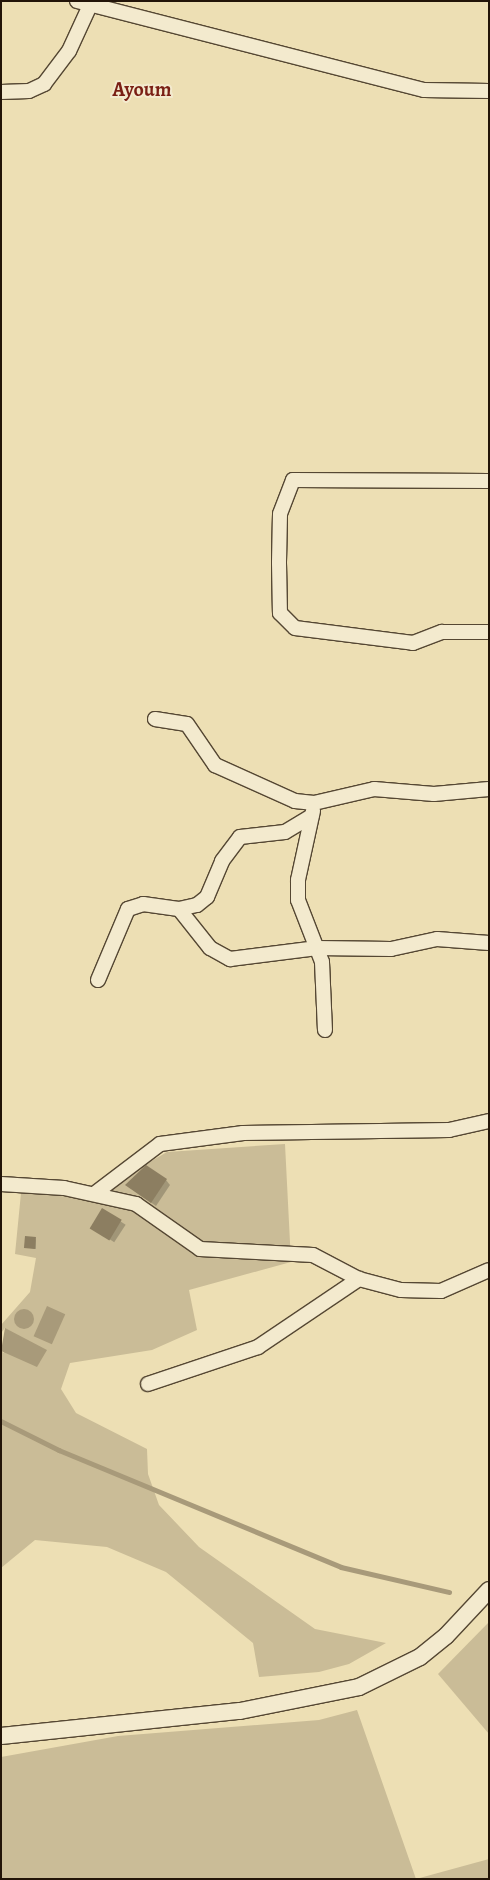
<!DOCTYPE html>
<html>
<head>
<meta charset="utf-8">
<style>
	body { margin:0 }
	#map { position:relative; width:490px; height:1880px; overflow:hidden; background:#eddfb4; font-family:Alegreya,serif }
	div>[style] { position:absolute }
	.green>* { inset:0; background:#cabc97 }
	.water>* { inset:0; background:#a89a7a; transform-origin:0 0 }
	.round { border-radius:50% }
	.shadow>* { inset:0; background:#0003; transform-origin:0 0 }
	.stream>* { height:4.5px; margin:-2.25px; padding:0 2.25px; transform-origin:2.25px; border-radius:2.25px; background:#a89a7a }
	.building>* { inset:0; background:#8c7e61; transform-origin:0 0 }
	.roads { filter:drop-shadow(1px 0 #554733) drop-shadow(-1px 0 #554733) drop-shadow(0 1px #554733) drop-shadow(0 -1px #554733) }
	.minor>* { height:14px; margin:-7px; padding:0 7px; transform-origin:7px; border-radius:7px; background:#f3eace }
	.tertiary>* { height:16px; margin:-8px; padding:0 8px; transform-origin:8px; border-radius:8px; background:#f3eace }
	span { translate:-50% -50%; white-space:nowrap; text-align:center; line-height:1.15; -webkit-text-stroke:4px #f3eace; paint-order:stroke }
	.quarter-label { font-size:20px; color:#7a1f14; font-weight:700 }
	.frame { position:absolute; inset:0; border:2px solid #221408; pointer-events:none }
</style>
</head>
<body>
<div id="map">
	<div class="green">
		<div style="clip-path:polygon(285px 1144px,291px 1262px,189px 1290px,197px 1330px,152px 1350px,70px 1363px,61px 1389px,76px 1413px,147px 1449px,148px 1474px,159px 1505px,199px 1547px,315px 1629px,386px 1643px,349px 1664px,319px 1672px,259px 1677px,253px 1643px,166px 1572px,107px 1547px,35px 1540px,1px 1568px,1px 1351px,4px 1353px,5px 1328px,1px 1333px,1px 1325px,30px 1292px,36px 1258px,15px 1254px,21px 1193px,87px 1198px,167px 1152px)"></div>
		<div style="clip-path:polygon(489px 1622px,489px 1734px,438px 1674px)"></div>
		<div style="clip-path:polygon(357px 1710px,416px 1879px,1px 1879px,1px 1757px,118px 1736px,319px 1720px)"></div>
		<div style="clip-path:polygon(489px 1859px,489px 1879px,416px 1879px)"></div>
	</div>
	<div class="water">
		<div style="left:47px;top:1306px;width:20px;height:33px;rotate:24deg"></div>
		<div class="round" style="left:14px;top:1309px;width:20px;height:20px"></div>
		<div style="clip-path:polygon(5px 1328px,47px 1350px,37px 1367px,1px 1351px)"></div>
	</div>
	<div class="shadow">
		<div style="clip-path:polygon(166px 1180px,170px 1185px,156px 1206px,126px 1185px)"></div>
		<div style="left:103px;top:1210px;width:27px;height:21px;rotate:33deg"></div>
		<div style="clip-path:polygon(36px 1239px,36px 1249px,25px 1247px)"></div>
	</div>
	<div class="stream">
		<div style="left:1px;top:1421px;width:65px;rotate:26.6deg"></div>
		<div style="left:59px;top:1450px;width:305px;rotate:22.5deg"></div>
		<div style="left:341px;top:1567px;width:111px;rotate:13deg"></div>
	</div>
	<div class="building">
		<div style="clip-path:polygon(146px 1165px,167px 1179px,151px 1203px,125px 1185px)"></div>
		<div style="left:102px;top:1208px;width:23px;height:24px;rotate:31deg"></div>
		<div style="left:25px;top:1236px;width:11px;height:12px;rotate:5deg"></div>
	</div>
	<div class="roads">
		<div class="minor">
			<div style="left:77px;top:1px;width:358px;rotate:14.4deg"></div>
			<div style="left:424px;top:90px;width:65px;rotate:0.9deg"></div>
			<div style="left:1px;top:92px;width:28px;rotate:-2deg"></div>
			<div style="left:29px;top:91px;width:17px;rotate:-25deg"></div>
			<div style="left:44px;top:84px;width:41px;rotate:-52.9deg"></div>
			<div style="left:69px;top:51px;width:55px;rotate:-65.3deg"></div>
			<div style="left:489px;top:481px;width:196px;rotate:-179.7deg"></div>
			<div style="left:293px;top:480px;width:36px;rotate:111deg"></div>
			<div style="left:280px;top:514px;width:49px;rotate:91.2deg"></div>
			<div style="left:279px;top:563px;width:50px;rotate:88.9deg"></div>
			<div style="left:280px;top:613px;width:21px;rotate:45deg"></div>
			<div style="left:295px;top:628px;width:119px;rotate:7.2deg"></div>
			<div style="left:413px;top:643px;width:31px;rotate:-21deg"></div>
			<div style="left:442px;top:632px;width:47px"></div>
			<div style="left:155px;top:719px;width:32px;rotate:9deg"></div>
			<div style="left:187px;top:724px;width:50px;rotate:55.7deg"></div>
			<div style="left:215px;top:765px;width:88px;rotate:24.2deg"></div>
			<div style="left:295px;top:801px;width:19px;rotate:6deg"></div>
			<div style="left:314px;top:803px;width:62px;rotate:-13.1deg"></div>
			<div style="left:374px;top:789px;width:60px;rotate:4.8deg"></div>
			<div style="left:434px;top:794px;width:55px;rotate:-5.2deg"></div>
			<div style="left:313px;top:811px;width:71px;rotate:102.3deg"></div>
			<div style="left:298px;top:880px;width:20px;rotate:90deg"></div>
			<div style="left:298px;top:900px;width:66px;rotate:68.8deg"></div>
			<div style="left:322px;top:962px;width:68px;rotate:87.5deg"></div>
			<div style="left:179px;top:909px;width:50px;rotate:51.5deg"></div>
			<div style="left:210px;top:948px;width:23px;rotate:29deg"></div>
			<div style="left:230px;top:959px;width:88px;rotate:-7.2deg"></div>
			<div style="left:317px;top:948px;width:74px;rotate:0.8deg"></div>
			<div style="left:391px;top:949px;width:47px;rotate:-12.3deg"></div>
			<div style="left:437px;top:939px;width:52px;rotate:4.4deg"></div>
			<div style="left:98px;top:980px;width:77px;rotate:-67.1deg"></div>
			<div style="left:128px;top:909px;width:16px;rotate:-18deg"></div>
			<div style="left:143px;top:904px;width:36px;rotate:8deg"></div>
			<div style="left:179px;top:909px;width:18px;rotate:-13deg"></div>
			<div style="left:197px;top:905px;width:13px;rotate:-39deg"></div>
			<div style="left:207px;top:897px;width:39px;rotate:-67deg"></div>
			<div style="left:222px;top:861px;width:30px;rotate:-53deg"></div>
			<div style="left:240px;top:837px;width:45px;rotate:-6.3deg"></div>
			<div style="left:285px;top:832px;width:31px;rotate:-31deg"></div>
			<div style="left:1px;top:1184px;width:63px;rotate:3.6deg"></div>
			<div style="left:64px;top:1188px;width:74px;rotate:12.5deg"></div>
			<div style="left:136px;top:1204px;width:78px;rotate:35.1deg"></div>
			<div style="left:200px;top:1249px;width:113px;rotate:3deg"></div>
			<div style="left:313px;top:1255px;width:52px;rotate:27.6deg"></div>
			<div style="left:359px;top:1279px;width:43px;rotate:14.7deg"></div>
			<div style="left:401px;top:1290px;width:40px;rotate:1.4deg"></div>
			<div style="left:441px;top:1291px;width:52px;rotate:-23.6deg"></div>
			<div style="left:94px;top:1194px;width:83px;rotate:-37.1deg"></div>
			<div style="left:160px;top:1144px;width:84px;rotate:-7.5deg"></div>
			<div style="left:243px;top:1133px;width:206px;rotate:-0.8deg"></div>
			<div style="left:449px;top:1130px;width:41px;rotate:-12.7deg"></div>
			<div style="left:148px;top:1384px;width:116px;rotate:-18.6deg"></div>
			<div style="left:258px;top:1347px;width:122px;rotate:-34deg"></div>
		</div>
		<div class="tertiary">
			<div style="left:1px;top:1736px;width:240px;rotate:-6deg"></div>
			<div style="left:240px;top:1711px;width:121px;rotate:-11.4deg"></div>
			<div style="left:359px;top:1687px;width:68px;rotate:-26.2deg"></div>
			<div style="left:420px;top:1657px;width:33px;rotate:-39deg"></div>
			<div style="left:446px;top:1636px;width:63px;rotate:-46.9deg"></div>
		</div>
	</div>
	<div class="quarter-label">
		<span style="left:142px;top:89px">Ayoum</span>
	</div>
	<div class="frame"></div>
</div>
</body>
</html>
